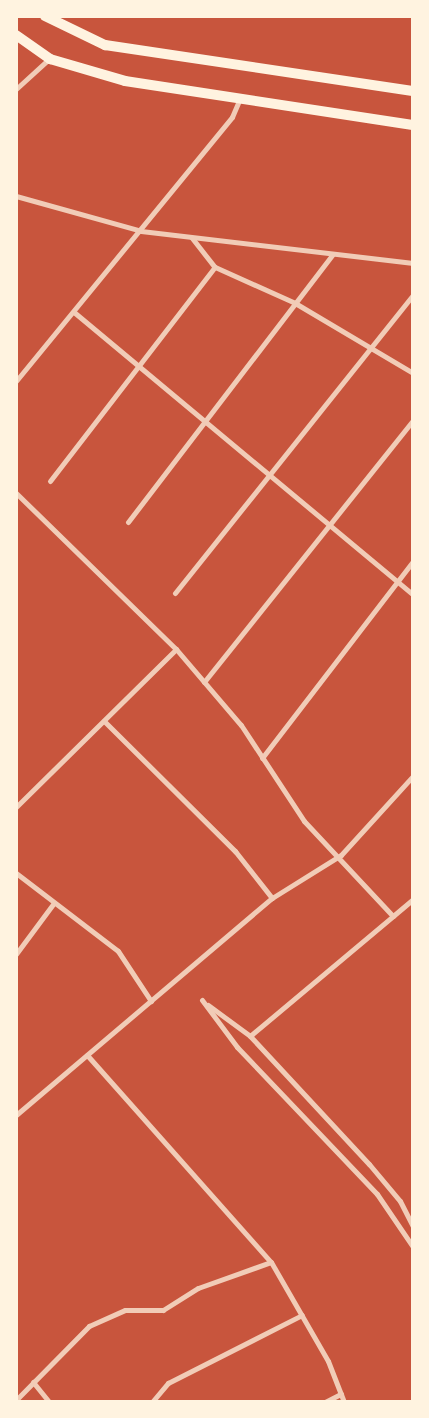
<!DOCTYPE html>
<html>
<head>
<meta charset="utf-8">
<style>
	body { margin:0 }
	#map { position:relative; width:429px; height:1418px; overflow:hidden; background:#c8553d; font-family:Overpass,sans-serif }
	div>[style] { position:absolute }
	.minor>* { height:5px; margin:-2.5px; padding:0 2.5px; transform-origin:2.5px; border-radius:2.5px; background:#f1ccb7 }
	.secondary>* { height:10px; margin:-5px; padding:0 5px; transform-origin:5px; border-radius:5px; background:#fff3e0 }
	span { translate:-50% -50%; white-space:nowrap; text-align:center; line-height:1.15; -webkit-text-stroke:4px #fff3e0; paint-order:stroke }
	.frame { position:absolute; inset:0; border:18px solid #fff3e0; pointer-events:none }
</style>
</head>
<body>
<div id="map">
	<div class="minor">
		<div style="left:16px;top:89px;width:45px;rotate:-42.3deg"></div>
		<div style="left:16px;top:196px;width:130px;rotate:15.6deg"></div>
		<div style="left:141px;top:231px;width:274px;rotate:6.7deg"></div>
		<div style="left:192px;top:238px;width:37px;rotate:52deg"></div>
		<div style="left:215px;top:267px;width:88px;rotate:24.2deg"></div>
		<div style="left:295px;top:303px;width:137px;rotate:30.7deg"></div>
		<div style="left:75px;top:313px;width:440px;rotate:39.8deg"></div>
		<div style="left:16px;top:381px;width:341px;rotate:-50.7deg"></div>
		<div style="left:232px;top:117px;width:21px;rotate:-67deg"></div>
		<div style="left:50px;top:481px;width:270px;rotate:-52.4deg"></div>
		<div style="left:16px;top:493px;width:223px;rotate:44.3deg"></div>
		<div style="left:176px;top:649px;width:100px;rotate:49.5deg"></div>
		<div style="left:241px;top:725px;width:115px;rotate:56.7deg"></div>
		<div style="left:304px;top:821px;width:130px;rotate:46.9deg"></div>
		<div style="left:393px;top:916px;width:26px;rotate:-40deg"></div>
		<div style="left:128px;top:522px;width:337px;rotate:-52.6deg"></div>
		<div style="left:175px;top:593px;width:381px;rotate:-51.4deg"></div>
		<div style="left:204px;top:682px;width:335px;rotate:-51.4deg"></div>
		<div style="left:104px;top:721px;width:185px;rotate:44.8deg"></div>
		<div style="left:235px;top:851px;width:60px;rotate:51.8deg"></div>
		<div style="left:262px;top:758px;width:248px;rotate:-52.5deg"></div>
		<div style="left:16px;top:807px;width:225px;rotate:-44.6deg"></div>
		<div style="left:16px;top:873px;width:128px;rotate:37.4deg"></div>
		<div style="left:118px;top:951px;width:60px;rotate:56.6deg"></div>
		<div style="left:16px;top:954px;width:62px;rotate:-53.5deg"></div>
		<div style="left:202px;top:1000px;width:59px;rotate:53.3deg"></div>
		<div style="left:237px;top:1047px;width:203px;rotate:46.4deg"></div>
		<div style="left:377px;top:1194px;width:64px;rotate:55.8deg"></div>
		<div style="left:208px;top:1005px;width:52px;rotate:36.4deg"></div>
		<div style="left:250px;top:1036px;width:175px;rotate:47.1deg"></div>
		<div style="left:369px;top:1164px;width:48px;rotate:50deg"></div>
		<div style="left:400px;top:1201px;width:29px;rotate:63deg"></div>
		<div style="left:250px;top:1036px;width:187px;rotate:-40deg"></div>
		<div style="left:87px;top:1055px;width:277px;rotate:48.4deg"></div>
		<div style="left:271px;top:1262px;width:114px;rotate:60.1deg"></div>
		<div style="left:328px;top:1361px;width:44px;rotate:68.7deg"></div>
		<div style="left:16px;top:1115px;width:336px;rotate:-40.3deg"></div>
		<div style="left:272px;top:898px;width:81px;rotate:-31.9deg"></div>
		<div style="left:341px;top:855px;width:107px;rotate:-47.7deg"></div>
		<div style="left:33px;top:1382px;width:26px;rotate:51deg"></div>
		<div style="left:16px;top:1400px;width:104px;rotate:-45.4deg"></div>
		<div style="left:89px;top:1326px;width:39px;rotate:-24deg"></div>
		<div style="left:125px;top:1310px;width:38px"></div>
		<div style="left:163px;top:1310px;width:41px;rotate:-32.2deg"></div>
		<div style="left:198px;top:1288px;width:77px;rotate:-19.6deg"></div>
		<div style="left:152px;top:1402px;width:25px;rotate:-50deg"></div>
		<div style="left:168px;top:1383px;width:150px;rotate:-26.9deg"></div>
		<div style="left:325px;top:1402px;width:18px;rotate:-27deg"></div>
	</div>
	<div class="secondary">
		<div style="left:45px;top:16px;width:67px;rotate:25.8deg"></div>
		<div style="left:105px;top:45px;width:311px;rotate:8.5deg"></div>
		<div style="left:16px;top:35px;width:42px;rotate:35.2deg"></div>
		<div style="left:50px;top:59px;width:78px;rotate:16.3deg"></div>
		<div style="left:125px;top:81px;width:291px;rotate:8.7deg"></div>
	</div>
	<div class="frame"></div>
</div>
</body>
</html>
